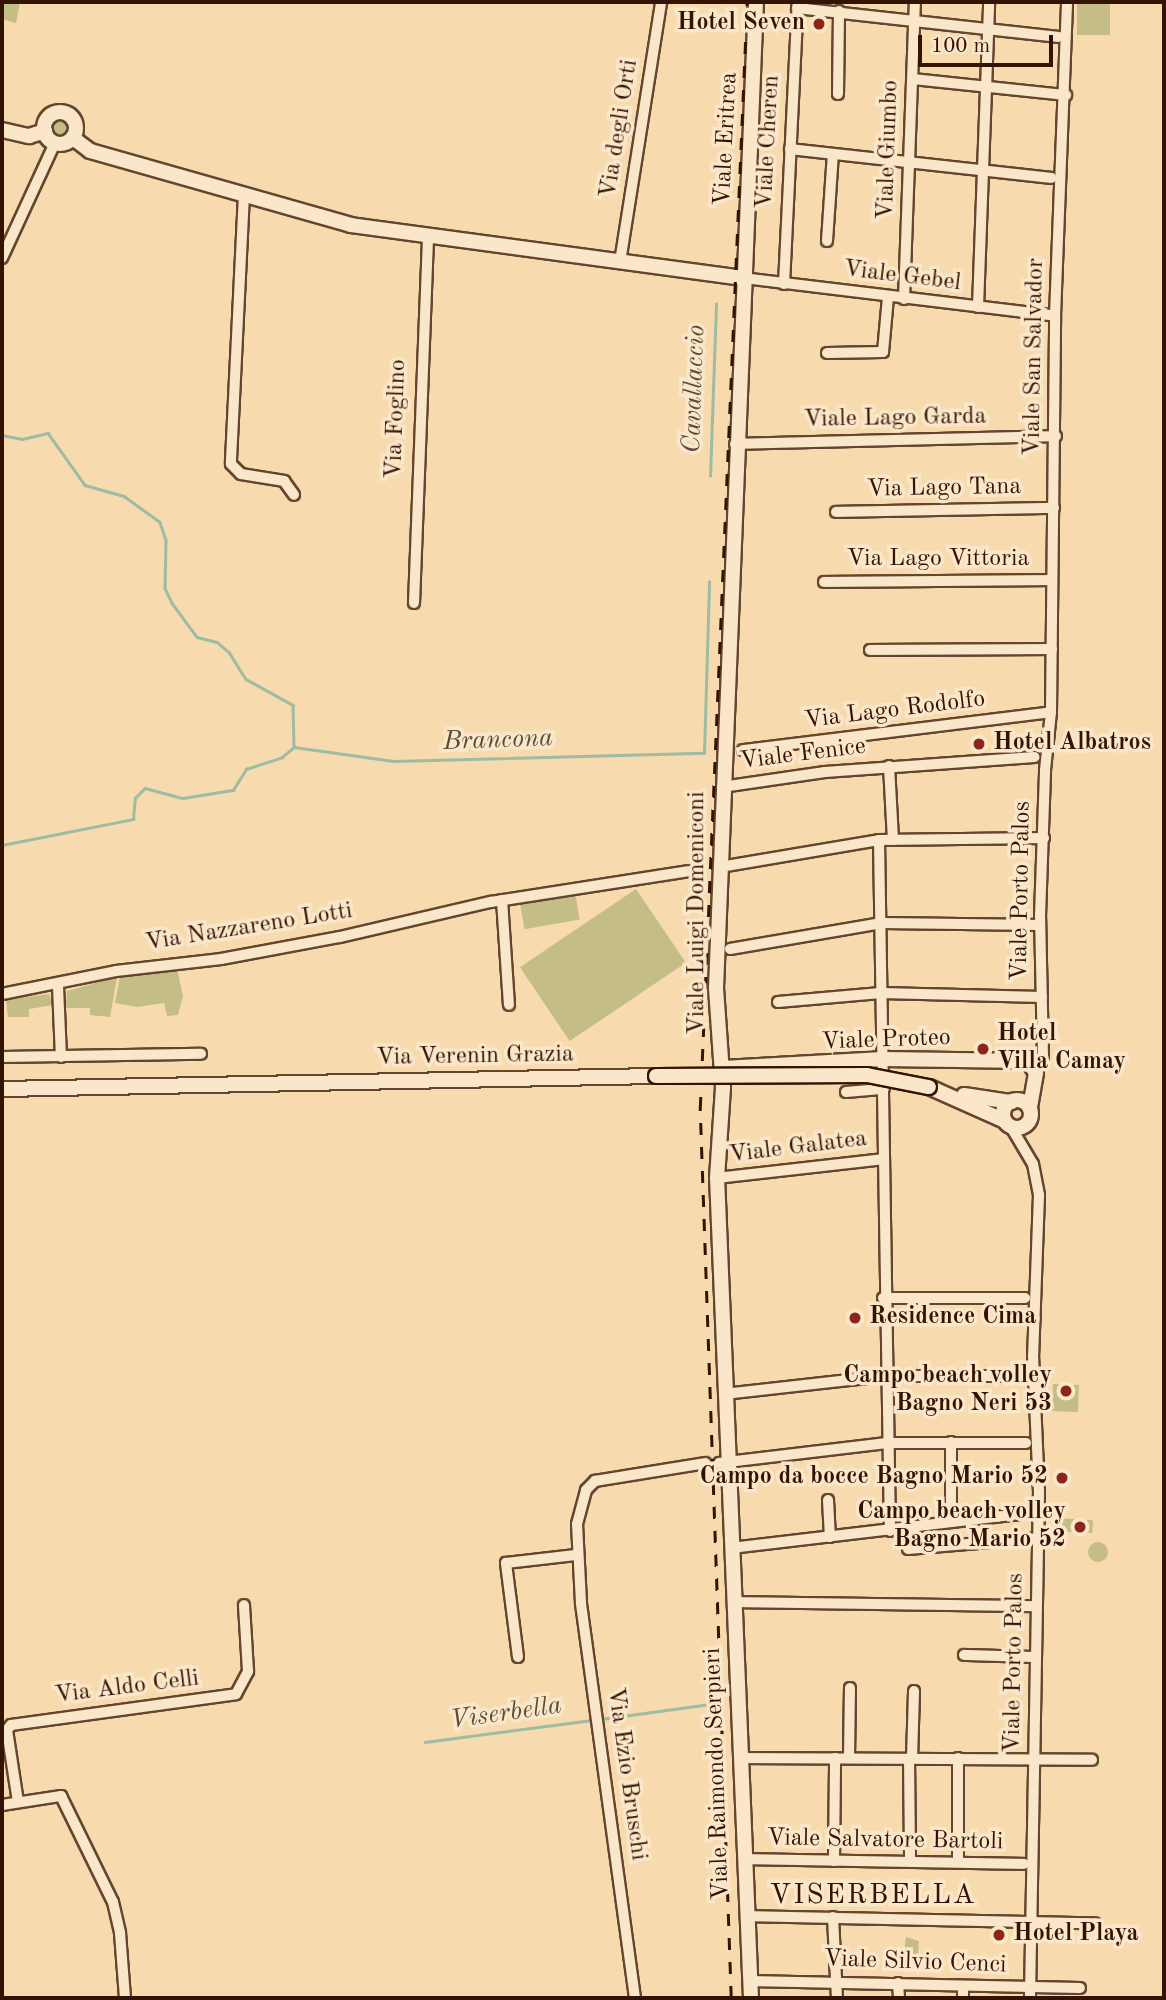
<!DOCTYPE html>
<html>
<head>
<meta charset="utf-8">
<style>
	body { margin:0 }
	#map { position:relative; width:1166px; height:2000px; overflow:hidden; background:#f7daad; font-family:"Old Standard TT",serif }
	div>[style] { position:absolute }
	.green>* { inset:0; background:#c4bd85; transform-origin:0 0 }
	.round { border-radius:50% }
	.stream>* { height:2.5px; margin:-1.25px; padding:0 1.25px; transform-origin:1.25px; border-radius:1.25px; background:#9ebba4 }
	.roads { filter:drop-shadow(2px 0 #64452e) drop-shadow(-2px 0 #64452e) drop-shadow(0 2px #64452e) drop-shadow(0 -2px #64452e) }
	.street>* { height:10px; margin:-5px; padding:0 5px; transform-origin:5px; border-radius:5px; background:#fae7ca }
	.secondary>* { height:14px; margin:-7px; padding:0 7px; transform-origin:7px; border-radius:7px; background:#fae7ca }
	.secondary>.ring { margin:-7px; padding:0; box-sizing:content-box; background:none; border:14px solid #fae7ca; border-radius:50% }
	.rail>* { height:2.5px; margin-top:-1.25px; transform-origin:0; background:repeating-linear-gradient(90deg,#331303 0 12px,transparent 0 24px) }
	.bridges { filter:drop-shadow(2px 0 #331303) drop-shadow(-2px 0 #331303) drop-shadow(0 2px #331303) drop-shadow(0 -2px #331303) }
	.secondary-bridge>* { height:14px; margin:-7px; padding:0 7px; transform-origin:7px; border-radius:7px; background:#fae7ca }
	.dots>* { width:19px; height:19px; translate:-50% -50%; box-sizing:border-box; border:4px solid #fae7ca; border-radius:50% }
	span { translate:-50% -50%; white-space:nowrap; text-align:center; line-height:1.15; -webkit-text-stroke:7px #fae7ca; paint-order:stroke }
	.poi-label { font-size:24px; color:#331303; font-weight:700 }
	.right { translate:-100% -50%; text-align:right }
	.left { translate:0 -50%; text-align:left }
	.street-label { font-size:24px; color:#331303 }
	.water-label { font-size:26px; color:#584e3b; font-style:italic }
	.quarter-label { font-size:28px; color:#331303; letter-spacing:2px }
	.frame { position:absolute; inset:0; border:4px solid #331303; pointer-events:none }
	.scale { position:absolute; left:918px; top:35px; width:135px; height:32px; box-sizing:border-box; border:4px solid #331303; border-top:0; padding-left:9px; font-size:21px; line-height:24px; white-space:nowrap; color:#331303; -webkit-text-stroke:5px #fae7ca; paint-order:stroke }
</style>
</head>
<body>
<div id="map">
	<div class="green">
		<div style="clip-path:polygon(2px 2px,20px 2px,16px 23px,2px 19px)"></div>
		<div style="left:1077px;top:2px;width:33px;height:33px"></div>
		<div class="round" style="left:51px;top:118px;width:20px;height:20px"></div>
		<div style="left:636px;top:889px;width:89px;height:140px;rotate:56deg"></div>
		<div style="left:575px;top:893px;width:27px;height:56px;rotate:80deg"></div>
		<div style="clip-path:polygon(177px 969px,183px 996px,178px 1015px,167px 1016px,164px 1003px,137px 1007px,115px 1003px,120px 976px)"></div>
		<div style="clip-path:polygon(117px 977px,110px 1017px,90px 1015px,90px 1008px,66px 1008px,67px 991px)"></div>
		<div style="clip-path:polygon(49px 994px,53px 1005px,29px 1009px,29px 1017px,8px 1017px,6px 1000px)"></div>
		<div style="left:1053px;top:1384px;width:26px;height:27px;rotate:2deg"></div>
		<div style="left:1053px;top:1518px;width:40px;height:13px;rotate:3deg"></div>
		<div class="round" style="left:1088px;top:1542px;width:20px;height:20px"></div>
		<div style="clip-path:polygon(906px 1937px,919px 1941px,917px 1970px,902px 1967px)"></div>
	</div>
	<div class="stream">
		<div style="left:2px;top:435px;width:20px;rotate:11deg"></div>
		<div style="left:22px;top:439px;width:27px;rotate:-13deg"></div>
		<div style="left:48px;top:433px;width:64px;rotate:54.6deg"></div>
		<div style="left:85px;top:485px;width:41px;rotate:15.8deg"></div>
		<div style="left:124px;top:496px;width:44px;rotate:35.8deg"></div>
		<div style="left:160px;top:522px;width:20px;rotate:72deg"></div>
		<div style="left:166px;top:541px;width:47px;rotate:91.2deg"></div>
		<div style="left:165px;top:588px;width:17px;rotate:65deg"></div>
		<div style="left:172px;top:603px;width:42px;rotate:53.7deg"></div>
		<div style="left:197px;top:637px;width:21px;rotate:14deg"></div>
		<div style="left:217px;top:642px;width:16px;rotate:40deg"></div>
		<div style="left:229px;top:652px;width:32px;rotate:58deg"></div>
		<div style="left:246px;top:679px;width:54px;rotate:29deg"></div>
		<div style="left:293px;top:705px;width:42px;rotate:88.6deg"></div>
		<div style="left:710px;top:476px;width:172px;rotate:-88deg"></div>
		<div style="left:294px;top:747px;width:100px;rotate:8deg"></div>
		<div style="left:393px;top:761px;width:311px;rotate:-1.5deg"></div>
		<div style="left:704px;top:753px;width:171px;rotate:-88.3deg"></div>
		<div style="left:2px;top:845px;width:134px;rotate:-11.2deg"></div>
		<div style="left:133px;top:819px;width:21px;rotate:-85deg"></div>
		<div style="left:135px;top:798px;width:14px;rotate:-45deg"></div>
		<div style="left:145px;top:788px;width:39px;rotate:15deg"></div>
		<div style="left:183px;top:798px;width:51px;rotate:-9.1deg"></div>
		<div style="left:233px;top:790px;width:25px;rotate:-58deg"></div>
		<div style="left:246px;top:769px;width:38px;rotate:-18deg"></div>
		<div style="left:282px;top:757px;width:16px;rotate:-40deg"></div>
		<div style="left:601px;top:1719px;width:110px;rotate:-7.8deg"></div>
		<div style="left:710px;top:1704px;width:21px;rotate:-87deg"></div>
		<div style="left:711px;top:1683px;width:7px"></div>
		<div style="left:425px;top:1742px;width:168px;rotate:-7.5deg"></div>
	</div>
	<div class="roads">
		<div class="street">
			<div style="left:797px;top:8px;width:263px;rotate:6.3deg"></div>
			<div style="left:913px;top:79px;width:154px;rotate:6deg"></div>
			<div style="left:838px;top:94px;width:83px;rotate:-89.3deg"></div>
			<div style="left:790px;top:149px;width:263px;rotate:6.3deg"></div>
			<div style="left:244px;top:194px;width:270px;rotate:92.8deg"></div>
			<div style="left:231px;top:464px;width:14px;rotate:45deg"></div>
			<div style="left:241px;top:474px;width:44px;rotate:9.2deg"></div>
			<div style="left:284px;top:481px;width:17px;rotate:54deg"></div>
			<div style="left:827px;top:241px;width:87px;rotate:-86.1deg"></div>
			<div style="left:2px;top:258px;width:127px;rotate:-65.3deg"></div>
			<div style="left:620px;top:262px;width:263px;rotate:-81deg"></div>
			<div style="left:743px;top:278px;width:314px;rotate:6.9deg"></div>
			<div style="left:784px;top:284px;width:282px;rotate:-87.2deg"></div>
			<div style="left:904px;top:299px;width:297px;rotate:-87.9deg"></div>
			<div style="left:978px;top:307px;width:305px;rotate:-87.9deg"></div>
			<div style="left:827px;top:353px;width:56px;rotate:-1deg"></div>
			<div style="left:883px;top:352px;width:55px;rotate:-84.8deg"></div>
			<div style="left:735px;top:444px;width:321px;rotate:-1.4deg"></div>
			<div style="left:836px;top:512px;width:218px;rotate:-1.1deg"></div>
			<div style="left:824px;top:582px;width:228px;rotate:-0.5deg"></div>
			<div style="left:414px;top:603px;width:366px;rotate:-87.8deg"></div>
			<div style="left:870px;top:650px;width:182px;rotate:-0.3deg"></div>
			<div style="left:743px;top:750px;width:310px;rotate:-7deg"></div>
			<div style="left:889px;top:766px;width:74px;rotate:86.9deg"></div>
			<div style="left:722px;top:787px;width:104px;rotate:-8.3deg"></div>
			<div style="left:825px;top:772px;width:210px;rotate:-4.1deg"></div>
			<div style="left:879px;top:840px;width:691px;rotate:89.09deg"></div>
			<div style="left:720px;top:867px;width:161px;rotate:-9.6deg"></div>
			<div style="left:879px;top:840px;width:165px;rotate:-0.7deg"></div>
			<div style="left:502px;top:900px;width:105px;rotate:86.2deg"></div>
			<div style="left:730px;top:949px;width:154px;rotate:-9.7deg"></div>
			<div style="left:882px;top:923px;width:158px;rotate:0.7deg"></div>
			<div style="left:58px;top:986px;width:71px;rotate:87.6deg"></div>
			<div style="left:2px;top:994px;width:116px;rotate:-11.4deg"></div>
			<div style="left:116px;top:971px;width:106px;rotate:-6.5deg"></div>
			<div style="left:221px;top:959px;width:121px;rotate:-10.5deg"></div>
			<div style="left:340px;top:937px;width:155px;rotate:-13.1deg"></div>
			<div style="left:491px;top:902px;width:199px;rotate:-8.9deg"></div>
			<div style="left:778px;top:1002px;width:103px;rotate:-5deg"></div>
			<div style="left:881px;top:993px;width:161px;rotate:1.4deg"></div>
			<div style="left:2px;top:1057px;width:199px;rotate:-0.9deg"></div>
			<div style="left:1034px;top:1067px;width:14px;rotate:-51deg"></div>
			<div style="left:1043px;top:1056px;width:140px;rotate:-91.2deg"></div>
			<div style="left:1040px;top:916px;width:146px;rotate:-88deg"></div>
			<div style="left:1045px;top:770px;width:58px;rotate:-84.1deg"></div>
			<div style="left:1051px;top:712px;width:396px;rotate:-89.4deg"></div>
			<div style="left:1055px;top:316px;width:314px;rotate:-87.8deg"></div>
			<div style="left:846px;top:1092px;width:38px;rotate:-5deg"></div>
			<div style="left:1011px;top:1127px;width:43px;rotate:59.3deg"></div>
			<div style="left:1033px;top:1164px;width:32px;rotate:79deg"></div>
			<div style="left:1039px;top:1195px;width:160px;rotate:92.1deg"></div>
			<div style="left:1033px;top:1355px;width:136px;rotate:87.5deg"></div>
			<div style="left:1039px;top:1491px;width:507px;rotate:91.02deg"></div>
			<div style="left:717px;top:1178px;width:168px;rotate:-6.5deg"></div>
			<div style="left:883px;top:1298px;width:142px"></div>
			<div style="left:724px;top:1394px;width:162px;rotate:-6.4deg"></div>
			<div style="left:885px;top:1376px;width:151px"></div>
			<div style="left:951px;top:1442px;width:61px;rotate:90deg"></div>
			<div style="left:719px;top:1463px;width:169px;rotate:-6.8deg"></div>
			<div style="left:887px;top:1443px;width:139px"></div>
			<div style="left:828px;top:1500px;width:37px;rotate:87deg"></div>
			<div style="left:731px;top:1548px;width:310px;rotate:-6.7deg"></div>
			<div style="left:908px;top:1549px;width:130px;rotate:-4.8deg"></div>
			<div style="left:734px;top:1602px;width:301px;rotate:0.8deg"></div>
			<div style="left:964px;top:1655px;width:72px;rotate:1.6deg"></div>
			<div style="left:518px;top:1657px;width:95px;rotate:-97.3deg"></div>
			<div style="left:506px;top:1563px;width:70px;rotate:-6.5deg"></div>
			<div style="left:740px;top:1758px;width:352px;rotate:0.3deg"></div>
			<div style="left:849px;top:1758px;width:70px;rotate:-89.2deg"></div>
			<div style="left:909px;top:1758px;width:104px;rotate:89.4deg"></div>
			<div style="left:912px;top:1759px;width:68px;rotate:-88.3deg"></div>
			<div style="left:18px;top:1802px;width:73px;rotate:-98.7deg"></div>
			<div style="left:7px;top:1730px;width:6px;rotate:-51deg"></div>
			<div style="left:11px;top:1725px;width:227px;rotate:-7.8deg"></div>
			<div style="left:236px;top:1694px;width:26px;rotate:-62deg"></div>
			<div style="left:248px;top:1671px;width:66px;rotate:-93.5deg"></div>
			<div style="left:2px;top:1805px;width:60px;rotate:-8.7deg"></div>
			<div style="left:61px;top:1796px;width:118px;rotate:63.9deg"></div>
			<div style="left:113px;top:1902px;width:32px;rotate:77deg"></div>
			<div style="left:120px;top:1933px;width:65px;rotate:85.6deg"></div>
			<div style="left:745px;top:1859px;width:279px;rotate:1deg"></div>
			<div style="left:834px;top:1861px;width:103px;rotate:-89.4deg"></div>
			<div style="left:958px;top:1862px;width:104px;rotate:-90deg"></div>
			<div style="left:747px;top:1916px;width:348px;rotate:1.2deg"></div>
			<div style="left:833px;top:1917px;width:81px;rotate:87.2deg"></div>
			<div style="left:749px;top:1981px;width:331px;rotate:1.2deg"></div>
			<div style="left:898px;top:1983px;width:15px;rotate:86deg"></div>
			<div style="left:635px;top:1998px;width:399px;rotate:-97.8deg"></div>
			<div style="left:581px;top:1603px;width:79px;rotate:-92.9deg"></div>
			<div style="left:577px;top:1524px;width:35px;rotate:-75deg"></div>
			<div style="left:586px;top:1490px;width:13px;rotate:-45deg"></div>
			<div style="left:595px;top:1481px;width:112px;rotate:-9.2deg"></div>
			<div style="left:963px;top:1998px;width:12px;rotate:-90deg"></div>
		</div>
		<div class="secondary">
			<div class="ring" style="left:44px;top:112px;width:18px;height:18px"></div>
			<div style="left:2px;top:130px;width:28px;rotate:13deg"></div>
			<div style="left:29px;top:136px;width:17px;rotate:-17deg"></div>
			<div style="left:73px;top:138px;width:21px;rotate:37deg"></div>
			<div style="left:90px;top:151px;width:271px;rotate:15.8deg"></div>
			<div style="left:351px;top:225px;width:396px;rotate:7.7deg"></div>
			<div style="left:723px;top:1068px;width:160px;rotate:-3.2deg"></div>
			<div style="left:883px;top:1059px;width:145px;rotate:0.8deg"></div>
			<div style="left:1028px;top:1061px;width:14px;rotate:56deg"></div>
			<div style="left:1036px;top:1073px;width:36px;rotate:100deg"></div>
			<div style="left:929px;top:1087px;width:83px;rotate:24.1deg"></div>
			<div style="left:2px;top:1089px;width:654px;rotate:-1.14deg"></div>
			<div style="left:964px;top:1095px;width:48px;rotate:8.5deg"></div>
			<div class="ring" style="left:1003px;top:1100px;width:14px;height:14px"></div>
			<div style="left:751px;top:1998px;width:821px;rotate:-92.37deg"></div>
			<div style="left:717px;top:1178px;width:90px;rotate:-86.2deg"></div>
			<div style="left:723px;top:1088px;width:100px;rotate:-94deg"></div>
			<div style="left:716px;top:988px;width:987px;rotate:-87.68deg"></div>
		</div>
	</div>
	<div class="rail">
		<div style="left:731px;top:1998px;width:890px;rotate:-92deg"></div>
		<div style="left:700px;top:1109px;width:1108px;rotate:-87.57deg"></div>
	</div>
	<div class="bridges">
		<div class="secondary-bridge">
			<div style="left:656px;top:1076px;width:211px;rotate:-0.3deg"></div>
			<div style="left:867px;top:1075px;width:63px;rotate:11deg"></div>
		</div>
	</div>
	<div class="dots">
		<div style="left:819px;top:24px;background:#8f2418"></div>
		<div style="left:979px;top:744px;background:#8f2418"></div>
		<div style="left:983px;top:1049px;background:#8f2418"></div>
		<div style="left:855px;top:1318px;background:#8f2418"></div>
		<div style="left:1066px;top:1391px;background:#8f2418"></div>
		<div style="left:1062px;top:1478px;background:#8f2418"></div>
		<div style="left:1080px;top:1527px;background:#8f2418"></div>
		<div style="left:999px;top:1935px;background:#8f2418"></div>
	</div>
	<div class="poi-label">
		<span class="right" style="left:805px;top:24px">Hotel Seven</span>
		<span class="left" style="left:993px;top:744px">Hotel Albatros</span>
		<span class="left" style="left:997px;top:1049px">Hotel<br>Villa Camay</span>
		<span class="left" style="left:869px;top:1318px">Residence Cima</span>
		<span class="right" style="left:1052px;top:1391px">Campo beach volley<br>Bagno Neri 53</span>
		<span class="right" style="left:1048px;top:1478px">Campo da bocce Bagno Mario 52</span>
		<span class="right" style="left:1066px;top:1527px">Campo beach volley<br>Bagno Mario 52</span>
		<span class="left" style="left:1013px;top:1935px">Hotel Playa</span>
	</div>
	<div class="street-label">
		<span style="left:620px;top:129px;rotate:-81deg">Via degli Orti</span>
		<span style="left:727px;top:139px;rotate:-87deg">Viale Eritrea</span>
		<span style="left:769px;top:142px;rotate:-87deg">Viale Cheren</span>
		<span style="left:889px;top:150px;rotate:-88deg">Viale Giumbo</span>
		<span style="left:902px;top:277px;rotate:7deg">Viale Gebel</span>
		<span style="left:1035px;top:357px;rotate:-89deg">Viale San Salvador</span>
		<span style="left:397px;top:419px;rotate:-88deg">Via Foglino</span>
		<span style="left:895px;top:419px;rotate:-1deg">Viale Lago Garda</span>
		<span style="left:944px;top:489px;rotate:-1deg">Via Lago Tana</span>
		<span style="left:938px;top:560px">Via Lago Vittoria</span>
		<span style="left:895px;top:711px;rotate:-7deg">Via Lago Rodolfo</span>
		<span style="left:803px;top:755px;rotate:-7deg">Viale Fenice</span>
		<span style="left:1022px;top:891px;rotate:-89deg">Viale Porto Palos</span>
		<span style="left:698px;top:913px;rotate:-90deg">Viale Luigi Domeniconi</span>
		<span style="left:249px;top:928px;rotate:-9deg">Via Nazzareno Lotti</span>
		<span style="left:886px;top:1041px;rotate:-2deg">Viale Proteo</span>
		<span style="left:475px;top:1057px;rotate:-1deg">Via Verenin Grazia</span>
		<span style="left:798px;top:1148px;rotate:-7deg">Viale Galatea</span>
		<span style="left:1015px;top:1663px;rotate:-89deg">Viale Porto Palos</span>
		<span style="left:127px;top:1688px;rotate:-7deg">Via Aldo Celli</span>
		<span style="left:626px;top:1774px;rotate:82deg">Via Ezio Bruschi</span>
		<span style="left:718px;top:1774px;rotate:-92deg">Viale Raimondo Serpieri</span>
		<span style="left:885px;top:1841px;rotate:1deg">Viale Salvatore Bartoli</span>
		<span style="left:915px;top:1963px;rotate:2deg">Viale Silvio Cenci</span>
	</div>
	<div class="water-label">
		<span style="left:695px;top:389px;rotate:-88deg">Cavallaccio</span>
		<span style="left:498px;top:741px;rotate:-2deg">Brancona</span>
		<span style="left:506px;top:1714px;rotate:-8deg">Viserbella</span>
	</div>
	<div class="quarter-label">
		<span style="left:873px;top:1896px">VISERBELLA</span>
	</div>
	<div class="frame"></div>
	<div class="scale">100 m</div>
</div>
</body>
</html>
